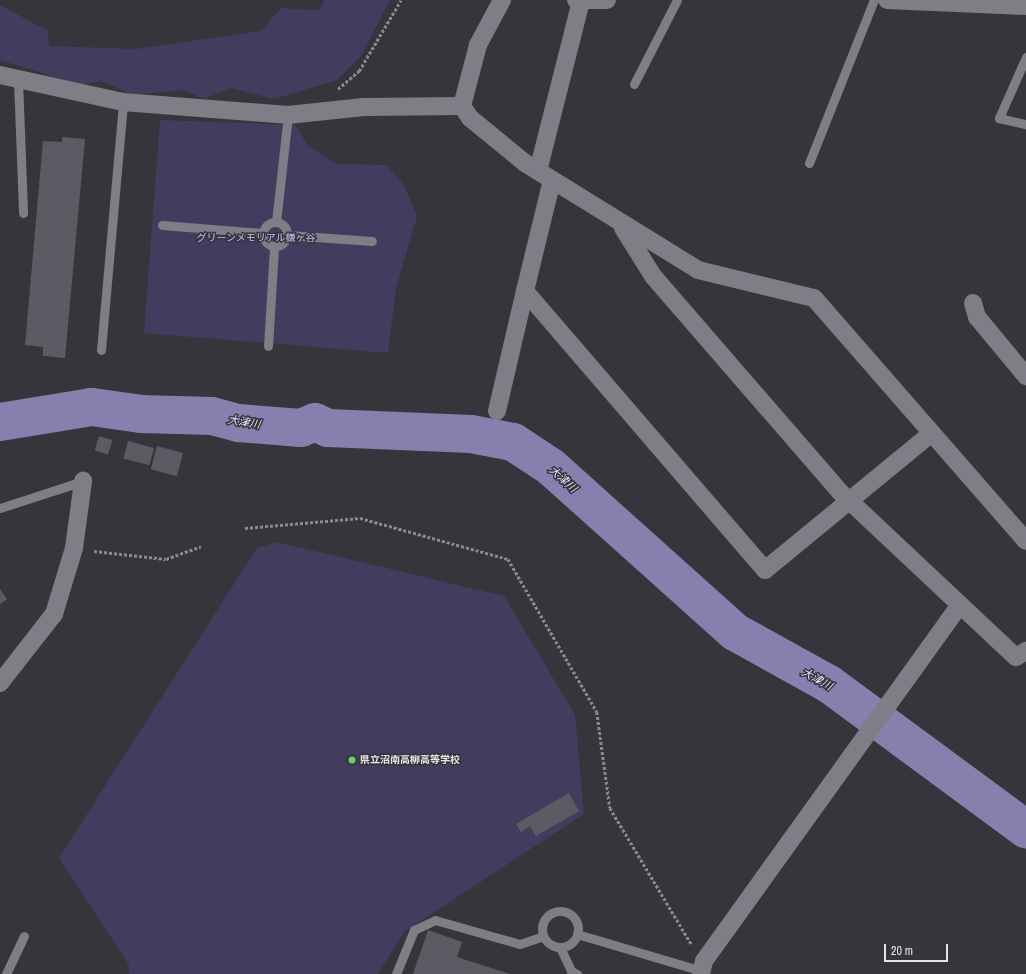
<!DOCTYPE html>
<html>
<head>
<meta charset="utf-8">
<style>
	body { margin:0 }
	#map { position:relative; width:1026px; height:974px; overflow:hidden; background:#36353c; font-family:"Archivo Narrow","Noto Sans JP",sans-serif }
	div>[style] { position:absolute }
	.green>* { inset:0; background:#443c5f }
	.river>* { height:38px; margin:-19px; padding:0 19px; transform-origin:19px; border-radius:19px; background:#897fae }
	.building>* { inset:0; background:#5c5a62; transform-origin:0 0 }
	.path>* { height:2.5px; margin-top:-1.25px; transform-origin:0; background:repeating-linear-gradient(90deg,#8a898e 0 3px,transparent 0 5px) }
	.lane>* { height:9px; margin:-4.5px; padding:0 4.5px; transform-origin:4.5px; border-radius:4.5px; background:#7f7e86 }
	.lane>.ring { margin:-4.5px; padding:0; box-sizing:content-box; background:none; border:9px solid #7f7e86; border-radius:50% }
	.street>* { height:18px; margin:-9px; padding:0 9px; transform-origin:9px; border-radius:9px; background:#7f7e86 }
	.dots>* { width:11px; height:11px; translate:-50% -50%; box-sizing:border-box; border:2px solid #36353c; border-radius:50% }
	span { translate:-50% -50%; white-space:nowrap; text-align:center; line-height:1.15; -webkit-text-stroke:3px #36353c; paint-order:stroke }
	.park-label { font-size:10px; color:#cabef7 }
	.poi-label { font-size:10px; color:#e7e6ea; font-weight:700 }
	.left { translate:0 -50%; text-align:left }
	.water-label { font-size:11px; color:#e5e0fd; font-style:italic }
	.scale { position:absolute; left:884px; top:944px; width:64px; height:18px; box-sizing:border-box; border:2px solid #e7e6ea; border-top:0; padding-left:5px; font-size:12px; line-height:14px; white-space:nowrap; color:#e7e6ea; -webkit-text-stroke:3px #36353c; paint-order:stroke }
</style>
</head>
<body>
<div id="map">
	<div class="green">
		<div style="clip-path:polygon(324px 0,390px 0,361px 56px,337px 80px,274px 99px,231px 88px,204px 99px,184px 90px,133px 95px,101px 81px,67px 88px,49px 75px,0 60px,0 5px,48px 31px,49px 46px,136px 49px,261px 31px,281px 8px,320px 10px)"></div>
		<div style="clip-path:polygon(160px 120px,295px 125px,308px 146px,337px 164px,386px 165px,403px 183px,417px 216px,396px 289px,388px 353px,144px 333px)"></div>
		<div style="clip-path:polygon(277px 542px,504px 596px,575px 715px,584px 814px,404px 932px,378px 974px,129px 974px,129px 965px,59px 858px,257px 548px)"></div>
	</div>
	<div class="river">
		<div style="left:0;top:422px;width:93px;rotate:-9.3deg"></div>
		<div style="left:92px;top:407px;width:49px;rotate:8.1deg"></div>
		<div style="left:141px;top:414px;width:71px;rotate:1.6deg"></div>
		<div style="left:212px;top:416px;width:28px;rotate:15deg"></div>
		<div style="left:239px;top:423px;width:62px;rotate:4.6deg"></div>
		<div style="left:301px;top:428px;width:15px;rotate:-23deg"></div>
		<div style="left:315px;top:422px;width:14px;rotate:25deg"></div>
		<div style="left:328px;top:428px;width:143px;rotate:2.4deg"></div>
		<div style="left:471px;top:434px;width:43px;rotate:10.8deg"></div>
		<div style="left:513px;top:442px;width:45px;rotate:33.3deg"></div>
		<div style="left:551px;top:467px;width:247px;rotate:41.9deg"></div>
		<div style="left:735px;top:632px;width:107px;rotate:29deg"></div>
		<div style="left:829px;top:684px;width:245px;rotate:36.4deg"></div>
	</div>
	<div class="building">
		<div style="clip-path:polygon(62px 137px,85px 139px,65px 358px,43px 356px,43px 347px,25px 345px,43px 141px,62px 142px)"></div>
		<div style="left:99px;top:436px;width:14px;height:15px;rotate:17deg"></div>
		<div style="left:128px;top:441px;width:27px;height:18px;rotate:15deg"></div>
		<div style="left:157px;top:446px;width:27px;height:24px;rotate:15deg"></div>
		<div style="clip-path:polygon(0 589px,7px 599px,0 604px)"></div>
		<div style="clip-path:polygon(569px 793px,579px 811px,536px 836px,530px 826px,521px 832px,516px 824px)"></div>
		<div style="clip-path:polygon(428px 930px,462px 942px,457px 957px,510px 974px,413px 974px)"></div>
	</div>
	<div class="path">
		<div style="left:338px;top:89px;width:28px;rotate:-41deg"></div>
		<div style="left:359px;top:71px;width:82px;rotate:-59.4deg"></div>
		<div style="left:245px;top:528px;width:115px;rotate:-5deg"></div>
		<div style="left:360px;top:518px;width:154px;rotate:15.5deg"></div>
		<div style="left:508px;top:559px;width:177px;rotate:59.8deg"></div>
		<div style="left:597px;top:712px;width:97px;rotate:82.3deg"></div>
		<div style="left:610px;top:808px;width:160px;rotate:59.1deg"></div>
		<div style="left:94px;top:551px;width:72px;rotate:6.3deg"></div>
		<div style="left:166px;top:559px;width:37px;rotate:-20deg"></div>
	</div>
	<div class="lane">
		<div style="left:1026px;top:57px;width:67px;rotate:113.9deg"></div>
		<div style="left:999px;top:118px;width:28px;rotate:13deg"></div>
		<div style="left:18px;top:80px;width:133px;rotate:87.8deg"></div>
		<div style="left:634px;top:84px;width:94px;rotate:-62.9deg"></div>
		<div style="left:809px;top:163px;width:175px;rotate:-68.3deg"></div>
		<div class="ring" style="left:263px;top:222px;width:15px;height:15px"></div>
		<div style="left:276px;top:222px;width:108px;rotate:-83.6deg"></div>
		<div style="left:162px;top:225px;width:100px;rotate:4.6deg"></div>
		<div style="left:288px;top:235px;width:84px;rotate:4.1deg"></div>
		<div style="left:268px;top:346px;width:99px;rotate:-86.5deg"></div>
		<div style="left:101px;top:350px;width:249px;rotate:-84.9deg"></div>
		<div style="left:0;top:508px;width:87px;rotate:-18deg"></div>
		<div class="ring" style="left:542px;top:911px;width:27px;height:27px"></div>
		<div style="left:577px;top:934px;width:130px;rotate:16.5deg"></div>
		<div style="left:560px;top:947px;width:26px;rotate:65deg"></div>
		<div style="left:571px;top:971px;width:7px;rotate:27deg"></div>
		<div style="left:6px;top:974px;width:42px;rotate:-64.7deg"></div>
		<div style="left:396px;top:974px;width:48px;rotate:-67.8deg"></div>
		<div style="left:414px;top:930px;width:23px;rotate:-25deg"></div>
		<div style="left:435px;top:920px;width:88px;rotate:15.8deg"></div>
		<div style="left:520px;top:944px;width:24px;rotate:-19deg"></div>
	</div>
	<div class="street">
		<div style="left:502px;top:0;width:51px;rotate:118.1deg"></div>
		<div style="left:478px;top:45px;width:63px;rotate:104.7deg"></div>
		<div style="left:462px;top:106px;width:14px;rotate:56deg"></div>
		<div style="left:470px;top:118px;width:71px;rotate:39.3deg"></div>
		<div style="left:525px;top:163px;width:203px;rotate:31.7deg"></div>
		<div style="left:698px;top:270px;width:119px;rotate:13.6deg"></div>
		<div style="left:814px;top:298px;width:322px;rotate:48.9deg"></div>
		<div style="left:576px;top:0;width:31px"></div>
		<div style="left:887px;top:0;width:139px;rotate:2.5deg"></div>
		<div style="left:0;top:75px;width:126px;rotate:12.4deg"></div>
		<div style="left:123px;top:102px;width:166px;rotate:4.5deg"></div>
		<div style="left:288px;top:115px;width:76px;rotate:-6deg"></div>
		<div style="left:364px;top:107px;width:98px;rotate:-0.6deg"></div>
		<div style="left:538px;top:171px;width:175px;rotate:-75.8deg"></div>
		<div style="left:552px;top:180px;width:114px;rotate:103.7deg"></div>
		<div style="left:525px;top:291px;width:368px;rotate:49.3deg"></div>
		<div style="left:765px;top:570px;width:216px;rotate:-39.4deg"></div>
		<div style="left:623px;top:228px;width:57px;rotate:58deg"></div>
		<div style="left:653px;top:276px;width:286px;rotate:49.1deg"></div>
		<div style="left:840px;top:492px;width:241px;rotate:43.2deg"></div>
		<div style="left:1016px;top:657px;width:12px;rotate:-31deg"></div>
		<div style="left:973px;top:303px;width:15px;rotate:74deg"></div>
		<div style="left:977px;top:317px;width:77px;rotate:50.3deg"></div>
		<div style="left:497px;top:411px;width:123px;rotate:-76.9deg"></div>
		<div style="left:0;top:683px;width:88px;rotate:-52deg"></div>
		<div style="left:54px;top:614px;width:69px;rotate:-73.1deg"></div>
		<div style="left:74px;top:548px;width:68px;rotate:-82.3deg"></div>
		<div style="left:701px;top:974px;width:13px;rotate:-77deg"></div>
		<div style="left:704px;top:961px;width:438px;rotate:-54.3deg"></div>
	</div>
	<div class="dots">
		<div style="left:352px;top:760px;background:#65d467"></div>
	</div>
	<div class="park-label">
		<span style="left:256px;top:238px">グリーンメモリアル鎌ヶ谷</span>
	</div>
	<div class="poi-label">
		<span class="left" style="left:360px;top:760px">県立沼南高柳高等学校</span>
	</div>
	<div class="water-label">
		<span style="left:244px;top:422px;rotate:9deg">大津川</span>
		<span style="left:563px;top:479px;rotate:42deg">大津川</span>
		<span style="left:817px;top:679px;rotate:29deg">大津川</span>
	</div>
	<div class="scale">20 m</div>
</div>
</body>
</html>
